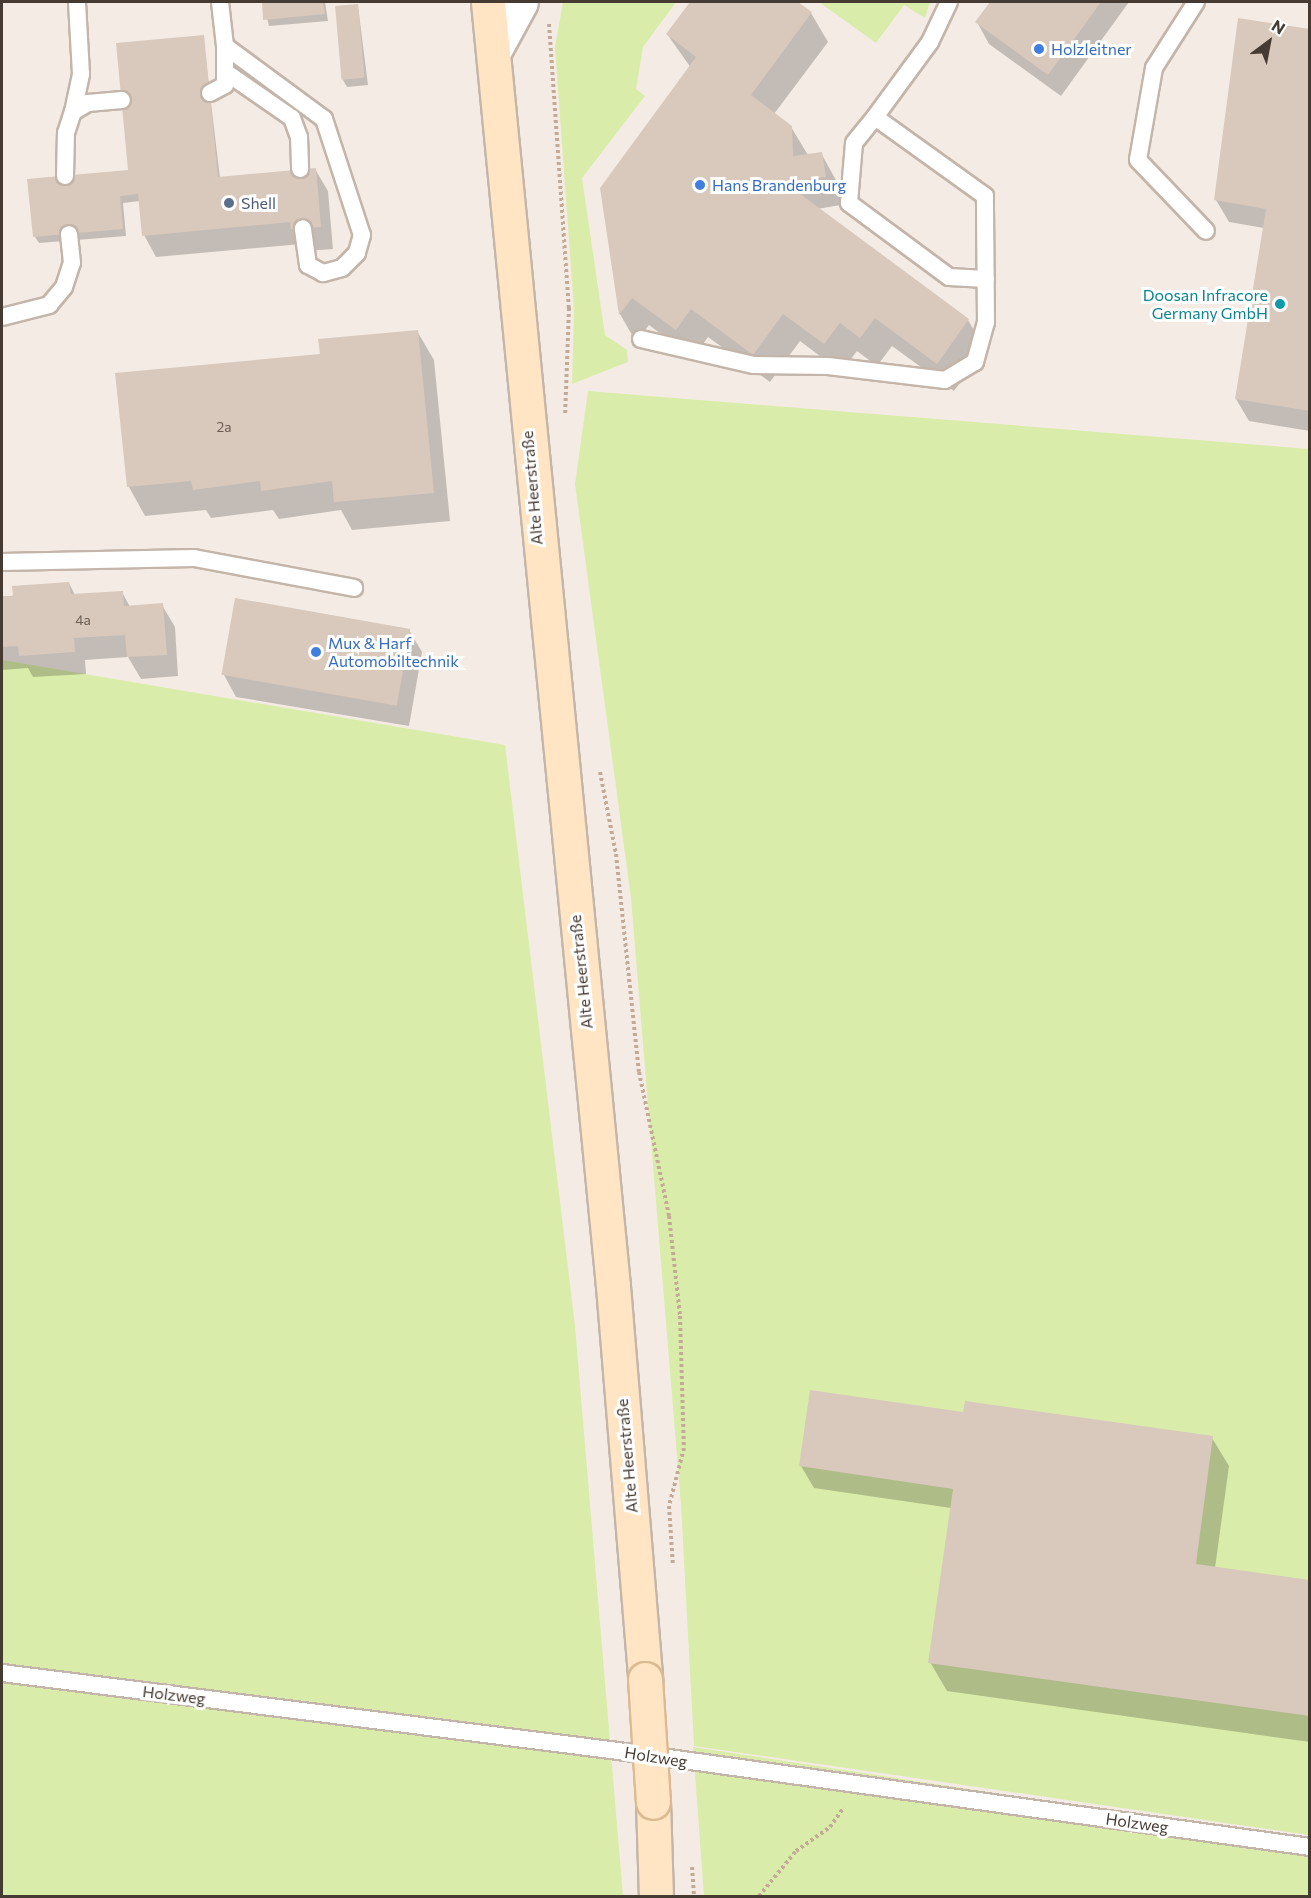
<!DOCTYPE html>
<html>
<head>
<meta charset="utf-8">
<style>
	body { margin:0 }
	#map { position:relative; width:1311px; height:1898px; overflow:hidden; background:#f4ece4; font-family:Commissioner,sans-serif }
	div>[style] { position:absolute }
	.green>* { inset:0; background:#daeca9 }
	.shadow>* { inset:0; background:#0003 }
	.building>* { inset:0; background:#d9c8bc; transform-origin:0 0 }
	.path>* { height:4px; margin-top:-2px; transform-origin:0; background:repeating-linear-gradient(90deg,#c3aa96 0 3px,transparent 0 6px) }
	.roads { filter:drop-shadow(2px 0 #c3b5a9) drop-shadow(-2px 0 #c3b5a9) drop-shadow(0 2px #c3b5a9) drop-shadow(0 -2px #c3b5a9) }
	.lane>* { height:16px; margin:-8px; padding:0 8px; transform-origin:8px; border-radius:8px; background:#fff }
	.street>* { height:33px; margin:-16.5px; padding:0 16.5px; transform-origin:16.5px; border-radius:16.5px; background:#fff }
	.secondary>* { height:33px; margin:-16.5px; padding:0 16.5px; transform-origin:16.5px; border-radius:16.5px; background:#ffe5c3 }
	.bridges { filter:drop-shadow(2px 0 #dbba92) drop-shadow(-2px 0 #dbba92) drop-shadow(0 2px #dbba92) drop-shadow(0 -2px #dbba92) }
	.secondary-bridge>* { height:33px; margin:-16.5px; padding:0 16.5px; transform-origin:16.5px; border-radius:16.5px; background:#ffe5c3 }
	.dots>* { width:16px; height:16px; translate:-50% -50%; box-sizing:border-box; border:3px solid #fff; border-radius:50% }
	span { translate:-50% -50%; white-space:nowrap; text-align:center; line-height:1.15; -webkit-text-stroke:6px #fff; paint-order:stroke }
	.number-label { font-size:14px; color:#6b5e55 }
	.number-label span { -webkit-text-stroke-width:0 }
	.shop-label { font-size:16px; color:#366cbe }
	.left { translate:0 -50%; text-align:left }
	.service-label { font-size:16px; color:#4e5e75 }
	.culture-label { font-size:16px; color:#0d838f }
	.right { translate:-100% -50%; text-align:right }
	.street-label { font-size:16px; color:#463b33 }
	.frame { position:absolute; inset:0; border:3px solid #463b33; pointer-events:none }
	.north { position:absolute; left:1239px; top:12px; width:60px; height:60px; -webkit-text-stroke:4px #fff; paint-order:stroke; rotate:32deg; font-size:16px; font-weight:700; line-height:24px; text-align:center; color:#463b33 }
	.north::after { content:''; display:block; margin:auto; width:21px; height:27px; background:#463b33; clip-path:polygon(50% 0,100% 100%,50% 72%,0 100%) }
</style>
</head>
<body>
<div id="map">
	<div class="green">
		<div style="clip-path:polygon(563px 2px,676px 2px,643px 47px,636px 89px,645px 96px,582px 178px,605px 335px,627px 350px,628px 362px,572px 384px,574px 310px,555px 47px)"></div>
		<div style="clip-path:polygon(819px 2px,930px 2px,925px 18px,904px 5px,876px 43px)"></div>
		<div style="clip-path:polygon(588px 391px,1309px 449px,1309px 1835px,694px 1746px,681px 1505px,631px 898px,575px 484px)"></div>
		<div style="clip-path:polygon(2px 660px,505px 745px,575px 1326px,623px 1896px,2px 1896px)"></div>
		<div style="clip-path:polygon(693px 1747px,1309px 1841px,1309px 1896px,704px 1896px)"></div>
	</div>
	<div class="shadow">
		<div style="clip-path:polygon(263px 2px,325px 2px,328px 21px,269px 26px)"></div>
		<div style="clip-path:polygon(692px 2px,795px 2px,811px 13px,828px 42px,774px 114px,791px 127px,808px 155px,821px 153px,837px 182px,841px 205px,817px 209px,968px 320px,985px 349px,954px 391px,892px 346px,877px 366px,857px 351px,841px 372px,800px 341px,770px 382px,708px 337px,693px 358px,649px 325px,636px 342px,620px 314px,601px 189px,691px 68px,667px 34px)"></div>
		<div style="clip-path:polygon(992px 2px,1129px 2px,1061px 96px,989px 44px,977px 22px)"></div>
		<div style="clip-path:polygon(358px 6px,368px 85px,347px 87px,343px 80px)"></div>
		<div style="clip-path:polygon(1310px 31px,1310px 431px,1249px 421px,1236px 399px,1264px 228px,1229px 222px,1216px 200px)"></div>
		<div style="clip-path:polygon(203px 36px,220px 178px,315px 169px,328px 191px,333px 249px,305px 251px,301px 244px,156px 257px,144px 235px,140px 201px,123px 203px,126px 236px,39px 243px,35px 237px,130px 172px)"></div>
		<div style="clip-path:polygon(417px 331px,434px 360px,450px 521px,352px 530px,341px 510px,279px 519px,273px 510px,211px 518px,206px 510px,145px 516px,129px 487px,117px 375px,322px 355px)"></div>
		<div style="clip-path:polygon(69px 583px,75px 595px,122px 592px,130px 607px,162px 605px,175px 627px,178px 676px,141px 679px,128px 657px,85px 660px,86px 674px,33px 677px,28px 668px,2px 670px,2px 598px)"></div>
		<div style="clip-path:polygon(409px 630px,422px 652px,409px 726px,236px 697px,224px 675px)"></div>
		<div style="clip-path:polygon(964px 1414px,1212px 1438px,1229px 1466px,1215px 1568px,1310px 1581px,1310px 1742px,947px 1691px,930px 1662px,951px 1508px,814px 1488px,801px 1466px)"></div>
	</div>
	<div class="building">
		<div style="clip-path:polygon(262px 2px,323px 2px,325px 14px,263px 20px)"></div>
		<div style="clip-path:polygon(690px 2px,798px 2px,812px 12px,751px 95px,792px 126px,793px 156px,822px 152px,826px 177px,797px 181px,799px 193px,969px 319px,937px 364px,875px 318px,860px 338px,840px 323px,824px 344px,783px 314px,753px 355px,691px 309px,676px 330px,632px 298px,619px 315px,600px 188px,696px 57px,666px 34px)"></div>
		<div style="clip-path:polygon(990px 2px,1101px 2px,1048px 75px,975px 22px)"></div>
		<div style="left:358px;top:4px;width:74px;height:23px;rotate:85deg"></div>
		<div style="clip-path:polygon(1238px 18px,1310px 29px,1310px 411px,1235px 399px,1266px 209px,1214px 200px)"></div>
		<div style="clip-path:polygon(204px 35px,218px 177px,316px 168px,321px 227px,291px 229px,290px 222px,142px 236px,138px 194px,120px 196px,123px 229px,33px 237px,27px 179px,128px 170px,116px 43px)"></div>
		<div style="clip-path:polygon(418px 330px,434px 493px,334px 502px,332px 481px,261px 491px,260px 481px,193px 490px,191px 481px,127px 487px,115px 373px,320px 354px,318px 339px)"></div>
		<div style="clip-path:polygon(69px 582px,71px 594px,123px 591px,124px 606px,163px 603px,167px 655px,127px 657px,125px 635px,74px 638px,75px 652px,19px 656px,18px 646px,2px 647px,2px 596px,13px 596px,12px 586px)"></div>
		<div style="left:235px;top:598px;width:178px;height:78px;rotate:10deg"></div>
		<div style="clip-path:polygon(810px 1390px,963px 1412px,965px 1401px,1213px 1436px,1196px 1564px,1310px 1580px,1310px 1716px,928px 1663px,953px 1489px,799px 1466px)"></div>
	</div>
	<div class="path">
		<div style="left:549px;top:24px;width:285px;rotate:86deg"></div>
		<div style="left:569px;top:308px;width:107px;rotate:92.1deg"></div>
		<div style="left:600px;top:772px;width:84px;rotate:79deg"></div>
		<div style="left:616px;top:854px;width:219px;rotate:84deg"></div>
		<div style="left:639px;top:1072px;width:147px;rotate:78.2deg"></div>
		<div style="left:669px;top:1216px;width:101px;rotate:83.7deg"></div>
		<div style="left:680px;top:1316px;width:132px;rotate:88.3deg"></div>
		<div style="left:684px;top:1448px;width:60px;rotate:104.5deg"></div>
		<div style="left:669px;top:1506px;width:60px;rotate:86.2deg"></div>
		<div style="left:692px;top:1867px;width:29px;rotate:86deg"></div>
		<div style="left:759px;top:1896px;width:58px;rotate:-50.6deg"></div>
		<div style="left:796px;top:1851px;width:42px;rotate:-35.2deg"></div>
		<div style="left:830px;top:1827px;width:24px;rotate:-55deg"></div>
	</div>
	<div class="roads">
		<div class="lane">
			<div style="left:220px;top:2px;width:44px;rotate:83.5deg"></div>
			<div style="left:225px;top:46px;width:123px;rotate:36.4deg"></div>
			<div style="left:324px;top:119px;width:122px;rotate:71.9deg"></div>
			<div style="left:362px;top:235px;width:19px;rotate:106deg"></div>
			<div style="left:357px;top:253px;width:21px;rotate:135deg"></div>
			<div style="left:342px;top:268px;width:20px;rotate:165deg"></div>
			<div style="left:323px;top:273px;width:17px;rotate:-152deg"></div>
			<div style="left:308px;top:265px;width:37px;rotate:-98deg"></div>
			<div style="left:1196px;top:2px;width:78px;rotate:122.5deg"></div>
			<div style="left:1154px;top:68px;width:93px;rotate:99.9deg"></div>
			<div style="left:1138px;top:160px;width:98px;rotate:46.2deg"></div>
			<div style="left:227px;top:73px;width:79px;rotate:34.7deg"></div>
			<div style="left:292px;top:118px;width:20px;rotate:70deg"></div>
			<div style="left:299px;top:137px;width:32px;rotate:88deg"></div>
			<div style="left:210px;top:93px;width:17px;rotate:-28deg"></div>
			<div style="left:225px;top:85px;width:39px;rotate:-90deg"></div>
			<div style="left:73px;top:112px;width:39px;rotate:-78deg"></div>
			<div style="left:81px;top:74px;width:72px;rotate:-93.2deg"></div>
			<div style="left:875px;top:117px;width:33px;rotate:129deg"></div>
			<div style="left:854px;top:143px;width:60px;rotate:94.8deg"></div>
			<div style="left:849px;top:203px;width:124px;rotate:36.5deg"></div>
			<div style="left:949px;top:277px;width:37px;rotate:3deg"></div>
			<div style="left:65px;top:176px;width:43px;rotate:-88.7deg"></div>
			<div style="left:66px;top:133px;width:22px;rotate:-72deg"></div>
			<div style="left:73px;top:112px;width:17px;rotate:-31deg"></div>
			<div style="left:88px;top:103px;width:34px;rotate:-5deg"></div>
			<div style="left:2px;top:317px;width:49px;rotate:-14.3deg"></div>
			<div style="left:49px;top:305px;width:23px;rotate:-50deg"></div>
			<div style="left:64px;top:287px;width:25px;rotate:-72deg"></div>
			<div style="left:72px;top:263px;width:29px;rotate:-96deg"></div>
			<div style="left:641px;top:339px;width:116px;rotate:13deg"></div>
			<div style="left:754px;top:365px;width:74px;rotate:0.8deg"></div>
			<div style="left:828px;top:366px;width:118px;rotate:6.8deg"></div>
			<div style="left:945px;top:380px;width:35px;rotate:-31deg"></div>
			<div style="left:975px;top:362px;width:41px;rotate:-74.6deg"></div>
			<div style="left:986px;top:322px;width:126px;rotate:-90.5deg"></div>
			<div style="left:985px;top:196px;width:135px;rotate:-144.3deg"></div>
			<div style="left:875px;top:117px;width:93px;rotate:-53.7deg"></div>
			<div style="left:930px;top:42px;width:44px;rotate:-64.6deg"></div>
			<div style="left:2px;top:562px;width:192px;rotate:-1.2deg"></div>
			<div style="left:194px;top:558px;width:163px;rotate:10.6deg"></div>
			<div style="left:2px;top:1673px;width:614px;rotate:7.21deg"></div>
			<div style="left:611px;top:1750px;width:706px;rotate:7.9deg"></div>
		</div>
		<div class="street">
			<div style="left:496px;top:48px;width:52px;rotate:-61.5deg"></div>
		</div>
		<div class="secondary">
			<div style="left:488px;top:2px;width:1290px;rotate:84.44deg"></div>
			<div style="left:613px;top:1286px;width:394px;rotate:85.3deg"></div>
			<div style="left:653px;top:1802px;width:94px;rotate:88.2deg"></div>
		</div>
	</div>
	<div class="bridges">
		<div class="secondary-bridge">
			<div style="left:645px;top:1679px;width:123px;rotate:86.3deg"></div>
		</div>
	</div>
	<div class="dots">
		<div style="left:1039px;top:49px;background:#3f7fe0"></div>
		<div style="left:700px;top:185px;background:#3f7fe0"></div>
		<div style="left:229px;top:203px;background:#5c6f8a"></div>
		<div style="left:1280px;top:304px;background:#0f9aa8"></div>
		<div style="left:316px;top:652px;background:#3f7fe0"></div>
	</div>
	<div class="number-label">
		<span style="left:224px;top:427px">2a</span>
		<span style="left:83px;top:620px">4a</span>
	</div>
	<div class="shop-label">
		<span class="left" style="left:1051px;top:49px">Holzleitner</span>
		<span class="left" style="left:712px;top:185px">Hans Brandenburg</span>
		<span class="left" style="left:328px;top:652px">Mux &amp; Harf<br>Automobiltechnik</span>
	</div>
	<div class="service-label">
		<span class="left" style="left:241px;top:203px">Shell</span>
	</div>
	<div class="culture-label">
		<span class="right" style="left:1268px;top:304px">Doosan Infracore<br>Germany GmbH</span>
	</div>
	<div class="street-label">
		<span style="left:532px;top:488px;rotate:-95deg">Alte Heerstraße</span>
		<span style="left:581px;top:972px;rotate:-96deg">Alte Heerstraße</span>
		<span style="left:627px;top:1456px;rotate:-95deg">Alte Heerstraße</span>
		<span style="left:174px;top:1695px;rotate:7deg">Holzweg</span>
		<span style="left:656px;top:1757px;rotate:9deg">Holzweg</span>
		<span style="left:1137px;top:1823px;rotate:8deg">Holzweg</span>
	</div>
	<div class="frame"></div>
	<div class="north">N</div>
</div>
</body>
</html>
